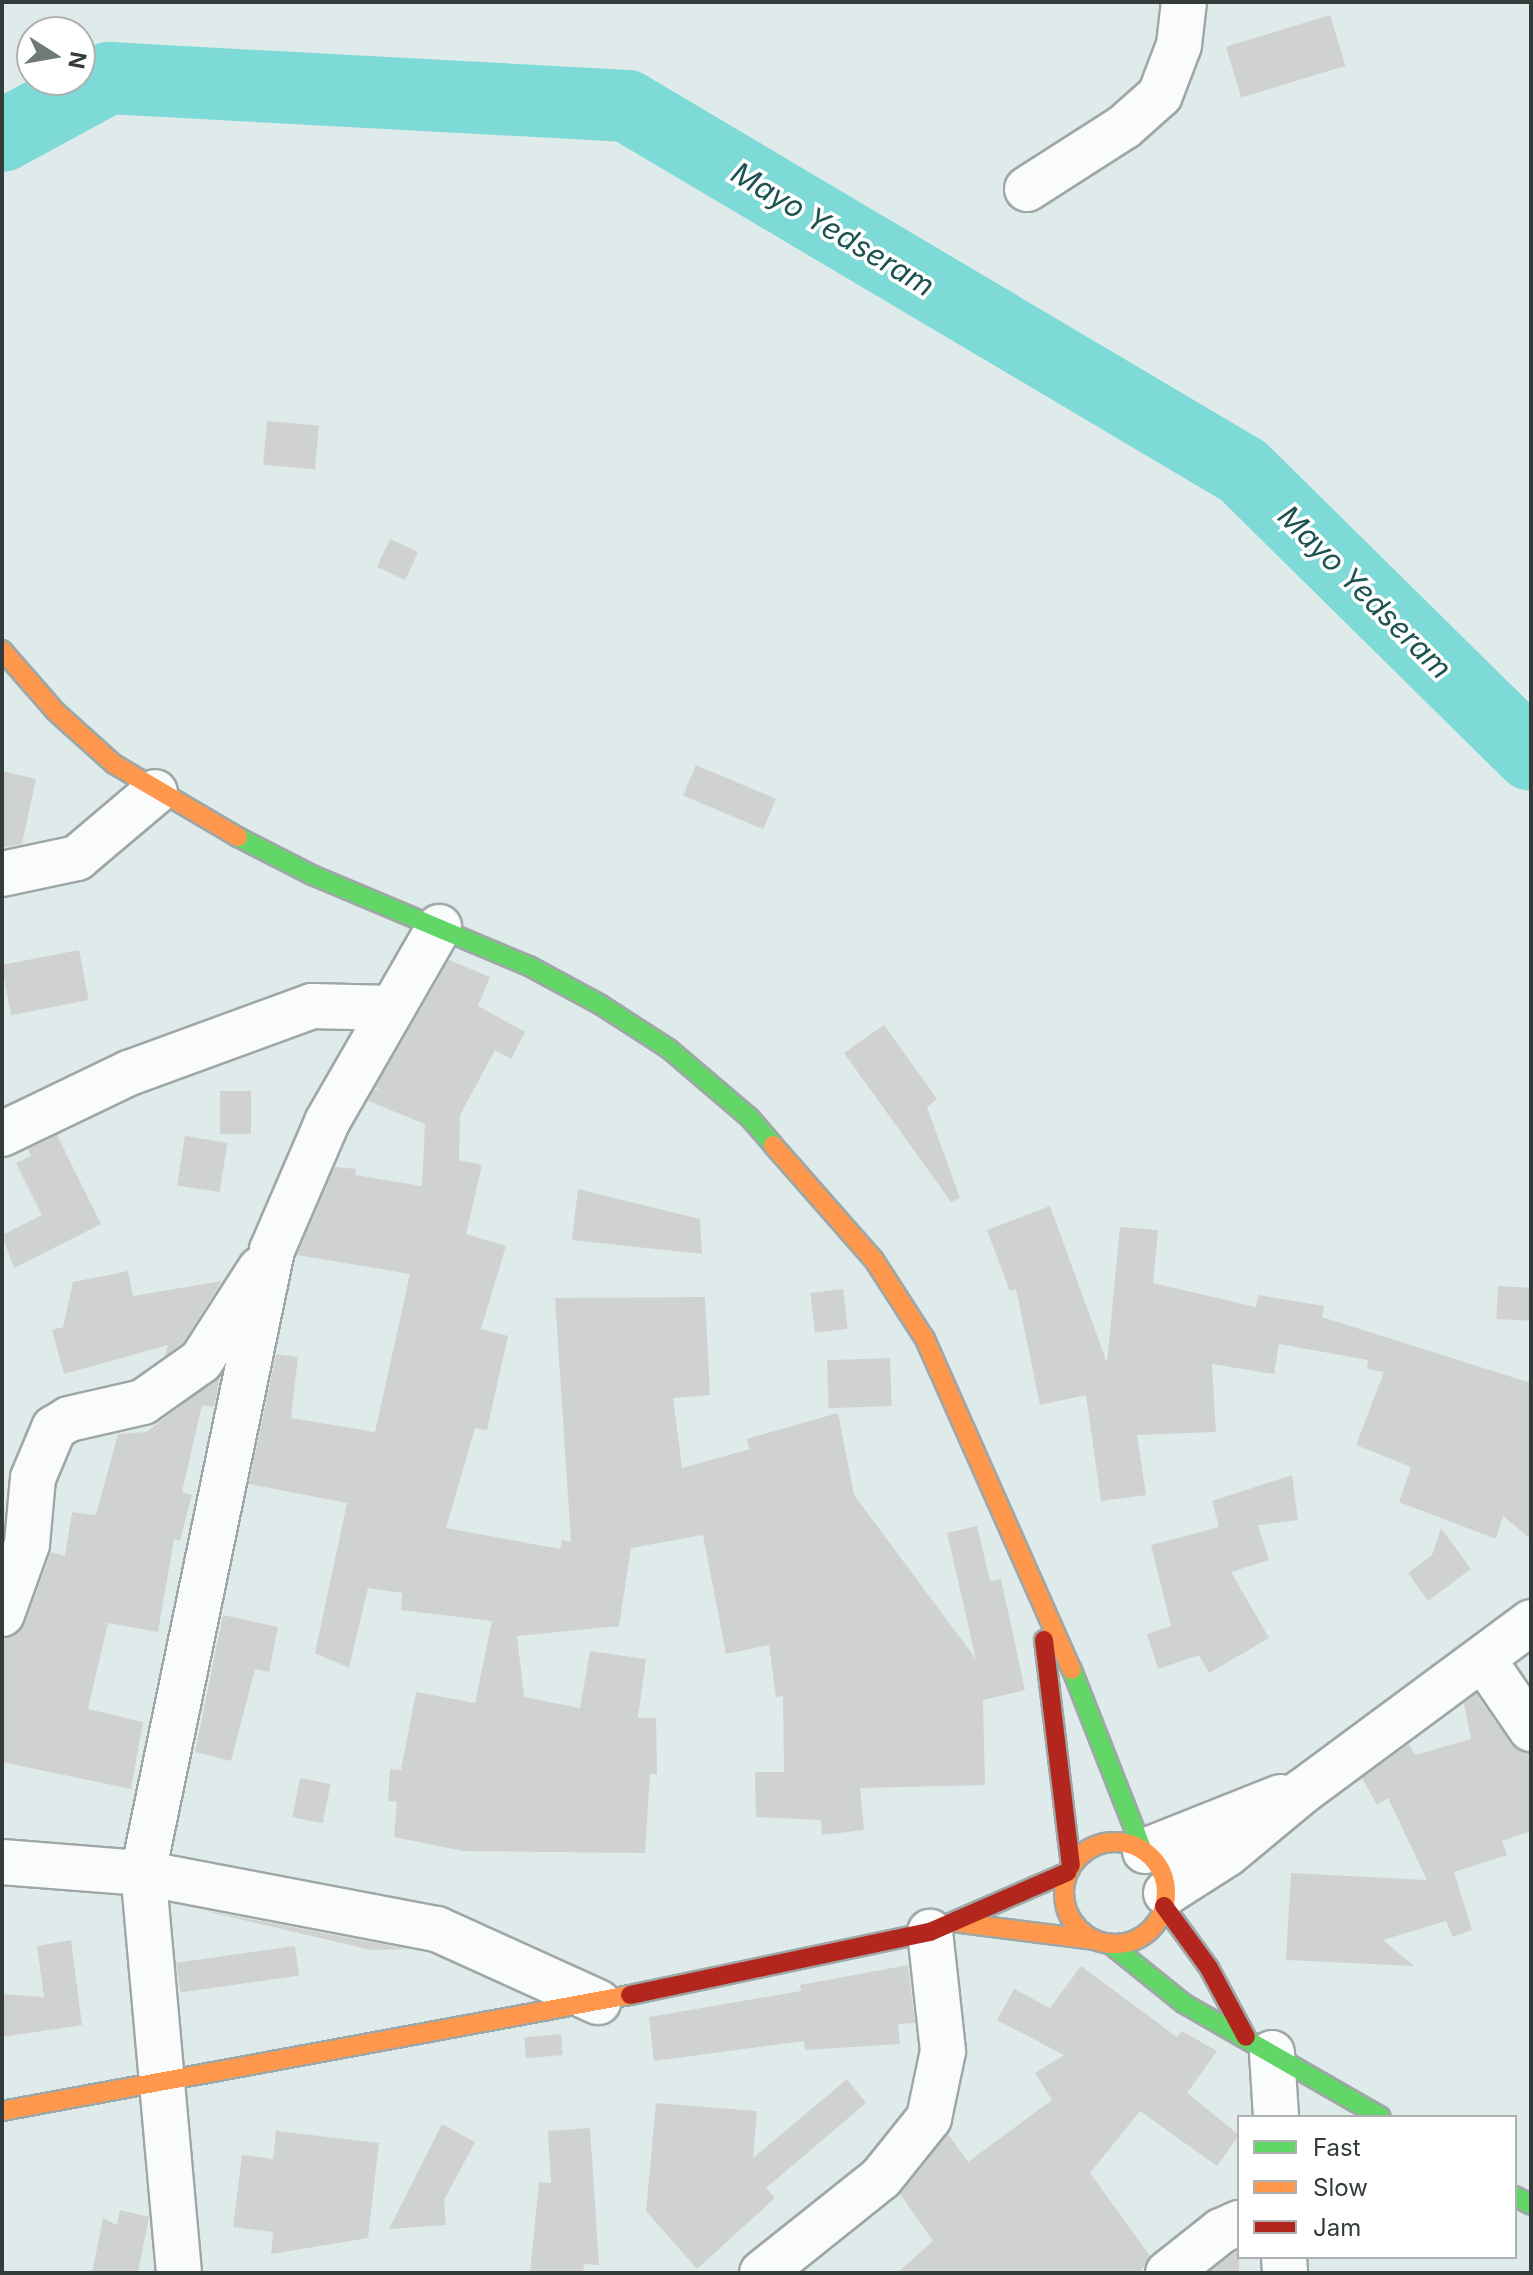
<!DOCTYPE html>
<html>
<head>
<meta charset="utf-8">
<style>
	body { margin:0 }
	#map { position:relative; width:1533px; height:2275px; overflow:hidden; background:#dfebea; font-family:Inter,sans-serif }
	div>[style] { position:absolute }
	.river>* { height:72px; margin:-36px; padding:0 36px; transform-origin:36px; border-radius:36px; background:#7edad6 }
	.building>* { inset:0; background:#d0d2cf; transform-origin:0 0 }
	.roads { filter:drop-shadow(2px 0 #9ea7a6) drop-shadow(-2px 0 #9ea7a6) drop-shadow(0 2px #9ea7a6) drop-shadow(0 -2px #9ea7a6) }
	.street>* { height:44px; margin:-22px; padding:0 22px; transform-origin:22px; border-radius:22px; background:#fafcfc }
	.fast>* { height:18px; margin:-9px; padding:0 9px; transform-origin:9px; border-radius:9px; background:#63d668 }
	.slow>* { height:18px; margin:-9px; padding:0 9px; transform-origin:9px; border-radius:9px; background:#ff974d }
	.slow>.ring { margin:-9px; padding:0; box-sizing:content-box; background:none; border:18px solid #ff974d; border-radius:50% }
	.jam>* { height:18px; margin:-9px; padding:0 9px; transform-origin:9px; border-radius:9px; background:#b3261e }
	span { translate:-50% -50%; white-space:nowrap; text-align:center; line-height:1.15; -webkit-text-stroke:7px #fff; paint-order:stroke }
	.water-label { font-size:30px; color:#1c5250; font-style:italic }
	.frame { position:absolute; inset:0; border:4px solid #333c3b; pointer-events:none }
	.legend { position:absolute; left:1237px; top:2115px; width:280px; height:144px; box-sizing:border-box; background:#fff; border:2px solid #adb1b1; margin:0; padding:10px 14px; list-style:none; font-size:24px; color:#333c3b }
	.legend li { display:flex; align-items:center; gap:16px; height:40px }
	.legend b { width:40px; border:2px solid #adb1b1 }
	.north { position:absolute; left:16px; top:16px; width:80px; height:80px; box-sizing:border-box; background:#fff; border:2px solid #adb1b1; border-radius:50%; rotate:101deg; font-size:22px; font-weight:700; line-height:32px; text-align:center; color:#333c3b }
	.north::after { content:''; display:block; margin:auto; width:28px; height:36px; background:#6f7978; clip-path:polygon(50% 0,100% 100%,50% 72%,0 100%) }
</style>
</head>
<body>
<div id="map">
	<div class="river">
		<div style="left:2px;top:136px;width:122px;rotate:-28.5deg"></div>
		<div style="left:109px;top:78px;width:519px;rotate:3.09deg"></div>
		<div style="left:627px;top:106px;width:716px;rotate:30.65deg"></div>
		<div style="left:1243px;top:471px;width:404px;rotate:44.6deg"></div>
	</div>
	<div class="building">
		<div style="left:1330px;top:15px;width:53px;height:109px;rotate:73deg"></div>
		<div style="left:267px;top:421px;width:52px;height:44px;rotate:5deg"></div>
		<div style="left:390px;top:539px;width:31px;height:31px;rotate:25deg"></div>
		<div style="left:696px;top:765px;width:87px;height:33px;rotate:23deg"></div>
		<div style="clip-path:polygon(2px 771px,36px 779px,22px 844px,2px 848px)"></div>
		<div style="left:79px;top:950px;width:51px;height:79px;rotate:79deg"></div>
		<div style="clip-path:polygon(449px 960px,490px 977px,478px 1006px,525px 1032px,511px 1059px,495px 1050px,460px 1115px,459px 1160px,482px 1165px,466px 1234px,506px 1246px,481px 1329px,508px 1336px,487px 1430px,475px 1428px,446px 1528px,560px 1549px,562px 1540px,571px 1542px,555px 1298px,705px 1297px,710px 1395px,673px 1398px,682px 1468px,750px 1449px,746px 1439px,838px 1413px,854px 1495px,976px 1659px,947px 1533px,977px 1526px,990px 1581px,1001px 1579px,1025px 1690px,983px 1700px,985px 1785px,860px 1788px,864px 1830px,822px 1835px,821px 1820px,756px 1817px,755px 1772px,784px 1772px,783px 1696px,776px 1697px,769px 1645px,726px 1654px,703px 1535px,631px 1548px,619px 1626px,517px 1636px,524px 1697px,580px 1708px,590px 1651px,646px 1659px,638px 1718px,656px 1718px,657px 1774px,650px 1774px,645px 1853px,463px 1851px,394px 1837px,397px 1802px,388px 1801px,390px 1769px,401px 1770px,416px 1692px,475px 1703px,492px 1621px,401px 1610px,402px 1593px,368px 1588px,349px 1668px,315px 1653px,347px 1503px,249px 1484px,276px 1354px,298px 1357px,291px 1418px,375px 1432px,410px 1274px,297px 1255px,335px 1167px,356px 1169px,355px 1175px,422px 1186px,425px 1124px,368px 1101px,374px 1090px,381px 1090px,375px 1088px)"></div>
		<div style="clip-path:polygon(884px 1025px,937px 1099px,927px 1107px,960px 1198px,951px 1202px,844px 1053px)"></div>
		<div style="left:220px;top:1091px;width:31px;height:43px"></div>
		<div style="clip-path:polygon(57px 1135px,101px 1224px,14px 1268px,2px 1235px,42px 1215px,16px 1163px,31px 1156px,28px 1149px)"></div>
		<div style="left:185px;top:1136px;width:43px;height:50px;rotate:9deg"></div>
		<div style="clip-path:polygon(578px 1189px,700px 1219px,702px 1254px,572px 1240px)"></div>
		<div style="clip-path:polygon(1050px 1206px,1107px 1363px,1120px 1227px,1158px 1230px,1153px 1283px,1256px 1307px,1258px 1295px,1324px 1306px,1322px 1317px,1531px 1383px,1531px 1539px,1503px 1516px,1496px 1539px,1399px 1502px,1411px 1467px,1356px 1445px,1384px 1372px,1367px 1369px,1368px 1360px,1279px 1344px,1274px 1374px,1212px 1364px,1216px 1432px,1137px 1435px,1146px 1495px,1101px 1501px,1086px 1395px,1040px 1405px,1016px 1289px,1010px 1291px,987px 1230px)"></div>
		<div style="clip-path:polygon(128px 1271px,133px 1296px,222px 1281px,183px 1343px,165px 1356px,168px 1345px,64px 1374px,52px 1330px,63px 1327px,73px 1282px)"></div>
		<div style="left:1498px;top:1286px;width:33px;height:33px;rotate:3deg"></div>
		<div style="left:843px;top:1289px;width:40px;height:33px;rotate:83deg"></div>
		<div style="left:890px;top:1358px;width:48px;height:63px;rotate:88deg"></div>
		<div style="clip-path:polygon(220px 1376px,214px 1407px,202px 1405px,182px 1492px,192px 1495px,180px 1541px,174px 1539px,158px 1632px,108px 1623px,88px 1709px,143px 1722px,131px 1789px,2px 1762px,2px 1638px,18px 1633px,25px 1623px,51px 1552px,65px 1556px,72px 1512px,96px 1515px,118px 1434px,146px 1432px)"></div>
		<div style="clip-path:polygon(1292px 1475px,1298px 1520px,1258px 1525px,1269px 1560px,1231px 1572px,1269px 1638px,1209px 1673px,1199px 1655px,1158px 1669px,1147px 1634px,1171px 1626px,1151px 1545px,1219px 1527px,1212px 1501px)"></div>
		<div style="clip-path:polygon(1441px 1528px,1471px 1569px,1428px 1601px,1408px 1573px,1432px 1555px)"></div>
		<div style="clip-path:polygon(223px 1615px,278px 1627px,269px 1672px,255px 1669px,231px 1761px,195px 1752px)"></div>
		<div style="clip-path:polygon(1476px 1694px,1511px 1744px,1531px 1754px,1531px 1831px,1502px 1841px,1507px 1855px,1454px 1872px,1472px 1930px,1453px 1937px,1446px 1921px,1383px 1940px,1414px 1966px,1286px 1960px,1291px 1873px,1427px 1880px,1388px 1798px,1377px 1805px,1362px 1778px,1409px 1744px,1415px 1755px,1471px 1739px,1464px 1703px)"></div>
		<div style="left:300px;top:1778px;width:31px;height:40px;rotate:11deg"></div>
		<div style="clip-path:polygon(197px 1909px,407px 1949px,371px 1950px)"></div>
		<div style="clip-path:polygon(71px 1940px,82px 2025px,2px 2037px,2px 1994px,44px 1997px,37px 1946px)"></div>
		<div style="left:295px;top:1946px;width:30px;height:120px;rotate:82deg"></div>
		<div style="clip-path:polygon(908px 1965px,915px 2023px,898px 2024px,900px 2044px,805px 2050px,804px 2041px,654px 2061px,649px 2017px,801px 1991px,800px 1985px)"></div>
		<div style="clip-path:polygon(1081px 1966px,1177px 2037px,1182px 2031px,1217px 2051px,1187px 2093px,1239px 2135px,1217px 2166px,1140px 2111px,1090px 2173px,1150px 2256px,1140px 2273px,897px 2273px,933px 2241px,900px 2194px,948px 2134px,968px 2162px,1052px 2100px,1035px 2073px,1064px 2055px,997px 2020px,1014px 1989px,1050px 2008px)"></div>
		<div style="left:561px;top:2034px;width:21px;height:37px;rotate:85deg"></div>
		<div style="clip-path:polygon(847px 2079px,866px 2103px,766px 2188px,775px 2198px,697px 2269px,646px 2211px,656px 2103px,757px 2111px,753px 2158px)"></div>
		<div style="clip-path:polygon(442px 2124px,475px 2142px,444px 2200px,446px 2225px,389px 2229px)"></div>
		<div style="clip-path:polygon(590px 2128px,599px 2265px,584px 2264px,583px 2273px,530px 2273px,539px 2182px,551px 2183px,548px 2131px)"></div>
		<div style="clip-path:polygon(276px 2131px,379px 2143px,368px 2238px,271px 2254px,273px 2232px,233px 2227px,242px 2155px,273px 2159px)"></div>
		<div style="clip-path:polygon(120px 2210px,149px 2217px,138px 2273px,92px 2273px,103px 2218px,117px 2225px)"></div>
		<div style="clip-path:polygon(1239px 2250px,1239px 2273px,1208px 2273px,1234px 2253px)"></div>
	</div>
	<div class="roads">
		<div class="street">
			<div style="left:1027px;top:189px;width:115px;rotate:-32.6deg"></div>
			<div style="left:1124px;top:127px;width:48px;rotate:-41.6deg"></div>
			<div style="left:1160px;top:95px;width:53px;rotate:-69.2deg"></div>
			<div style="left:1179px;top:45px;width:43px;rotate:-83.4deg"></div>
			<div style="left:2px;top:874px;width:77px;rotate:-12deg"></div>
			<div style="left:77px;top:858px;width:102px;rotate:-40.2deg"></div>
			<div style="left:2px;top:1134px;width:141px;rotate:-25.7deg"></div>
			<div style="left:129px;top:1073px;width:195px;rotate:-20.1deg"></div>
			<div style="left:312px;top:1006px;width:79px;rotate:1.5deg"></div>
			<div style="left:2px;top:1614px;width:74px;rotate:-70.3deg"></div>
			<div style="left:27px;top:1544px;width:66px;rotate:-84.8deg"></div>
			<div style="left:33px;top:1478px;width:54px;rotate:-67.2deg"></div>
			<div style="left:54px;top:1428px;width:17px;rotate:-31deg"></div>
			<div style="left:69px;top:1419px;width:76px;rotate:-12.9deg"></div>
			<div style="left:143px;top:1402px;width:71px;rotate:-35.3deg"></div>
			<div style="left:201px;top:1361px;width:109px;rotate:-57.3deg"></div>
			<div style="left:1483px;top:1659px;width:85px;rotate:55.6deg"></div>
			<div style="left:1145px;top:1851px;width:146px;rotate:-21.7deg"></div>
			<div style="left:2px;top:1862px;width:141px;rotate:4.5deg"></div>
			<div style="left:143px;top:1873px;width:299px;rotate:10.8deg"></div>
			<div style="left:437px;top:1929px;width:177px;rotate:24.4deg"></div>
			<div style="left:1166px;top:1893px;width:72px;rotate:-32.6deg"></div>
			<div style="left:1227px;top:1854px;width:99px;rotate:-39.7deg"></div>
			<div style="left:1303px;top:1791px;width:284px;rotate:-36.5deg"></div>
			<div style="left:1272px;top:2053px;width:64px;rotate:86.4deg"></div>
			<div style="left:1284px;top:2257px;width:16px;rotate:86deg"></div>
			<div style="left:179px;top:2273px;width:402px;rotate:-95.1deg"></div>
			<div style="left:143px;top:1873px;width:636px;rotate:-78.3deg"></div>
			<div style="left:272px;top:1250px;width:139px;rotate:-66.7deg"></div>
			<div style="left:327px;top:1122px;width:225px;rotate:-60.1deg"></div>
			<div style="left:762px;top:2273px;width:152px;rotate:-38.6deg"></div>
			<div style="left:881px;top:2178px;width:77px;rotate:-51.3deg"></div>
			<div style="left:929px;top:2118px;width:68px;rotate:-78.2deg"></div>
			<div style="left:943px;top:2051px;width:120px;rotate:-96.2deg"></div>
			<div style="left:1168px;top:2273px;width:68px;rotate:-38.4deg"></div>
			<div style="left:1221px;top:2231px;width:20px;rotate:-24deg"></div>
		</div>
		<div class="fast">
			<div style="left:238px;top:837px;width:83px;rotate:27.2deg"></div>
			<div style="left:312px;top:875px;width:235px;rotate:22.8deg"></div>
			<div style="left:529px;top:966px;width:82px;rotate:28.4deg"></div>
			<div style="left:601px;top:1005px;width:81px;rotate:32.9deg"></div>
			<div style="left:669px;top:1049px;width:105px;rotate:40.4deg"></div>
			<div style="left:749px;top:1117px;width:37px;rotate:49deg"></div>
			<div style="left:1072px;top:1670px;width:192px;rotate:68.6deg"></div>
			<div style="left:1110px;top:1944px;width:94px;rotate:38.9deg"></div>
			<div style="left:1183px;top:2003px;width:228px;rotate:29.9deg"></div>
			<div style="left:1515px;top:2196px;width:18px;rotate:29deg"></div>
		</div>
		<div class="slow">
			<div style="left:2px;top:650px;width:82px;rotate:48.9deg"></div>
			<div style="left:56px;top:712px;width:78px;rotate:41.9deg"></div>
			<div style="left:114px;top:764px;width:144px;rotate:30.5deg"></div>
			<div style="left:773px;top:1145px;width:153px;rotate:48.7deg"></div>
			<div style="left:874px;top:1260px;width:94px;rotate:57.2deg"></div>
			<div style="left:925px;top:1339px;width:362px;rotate:66.1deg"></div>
			<div class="ring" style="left:1064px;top:1842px;width:84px;height:84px"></div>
			<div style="left:960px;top:1923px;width:135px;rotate:7.2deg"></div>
			<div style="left:2px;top:2111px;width:639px;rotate:-10.47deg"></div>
		</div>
		<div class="jam">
			<div style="left:1044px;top:1640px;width:227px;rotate:83.2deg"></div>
			<div style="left:1164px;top:1906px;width:77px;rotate:54deg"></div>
			<div style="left:1209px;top:1968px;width:78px;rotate:61.8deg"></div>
			<div style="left:630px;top:1995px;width:307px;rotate:-11.9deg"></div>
			<div style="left:930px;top:1932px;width:150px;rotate:-23.5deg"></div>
		</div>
	</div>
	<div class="water-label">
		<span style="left:833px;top:229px;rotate:31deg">Mayo Yedseram</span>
		<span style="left:1365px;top:592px;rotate:45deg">Mayo Yedseram</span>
	</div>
	<div class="frame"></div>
	<ul class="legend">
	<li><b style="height:10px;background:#63d668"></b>Fast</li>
	<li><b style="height:10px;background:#ff974d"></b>Slow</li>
	<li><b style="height:10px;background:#b3261e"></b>Jam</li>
	</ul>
	<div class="north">N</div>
</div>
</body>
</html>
